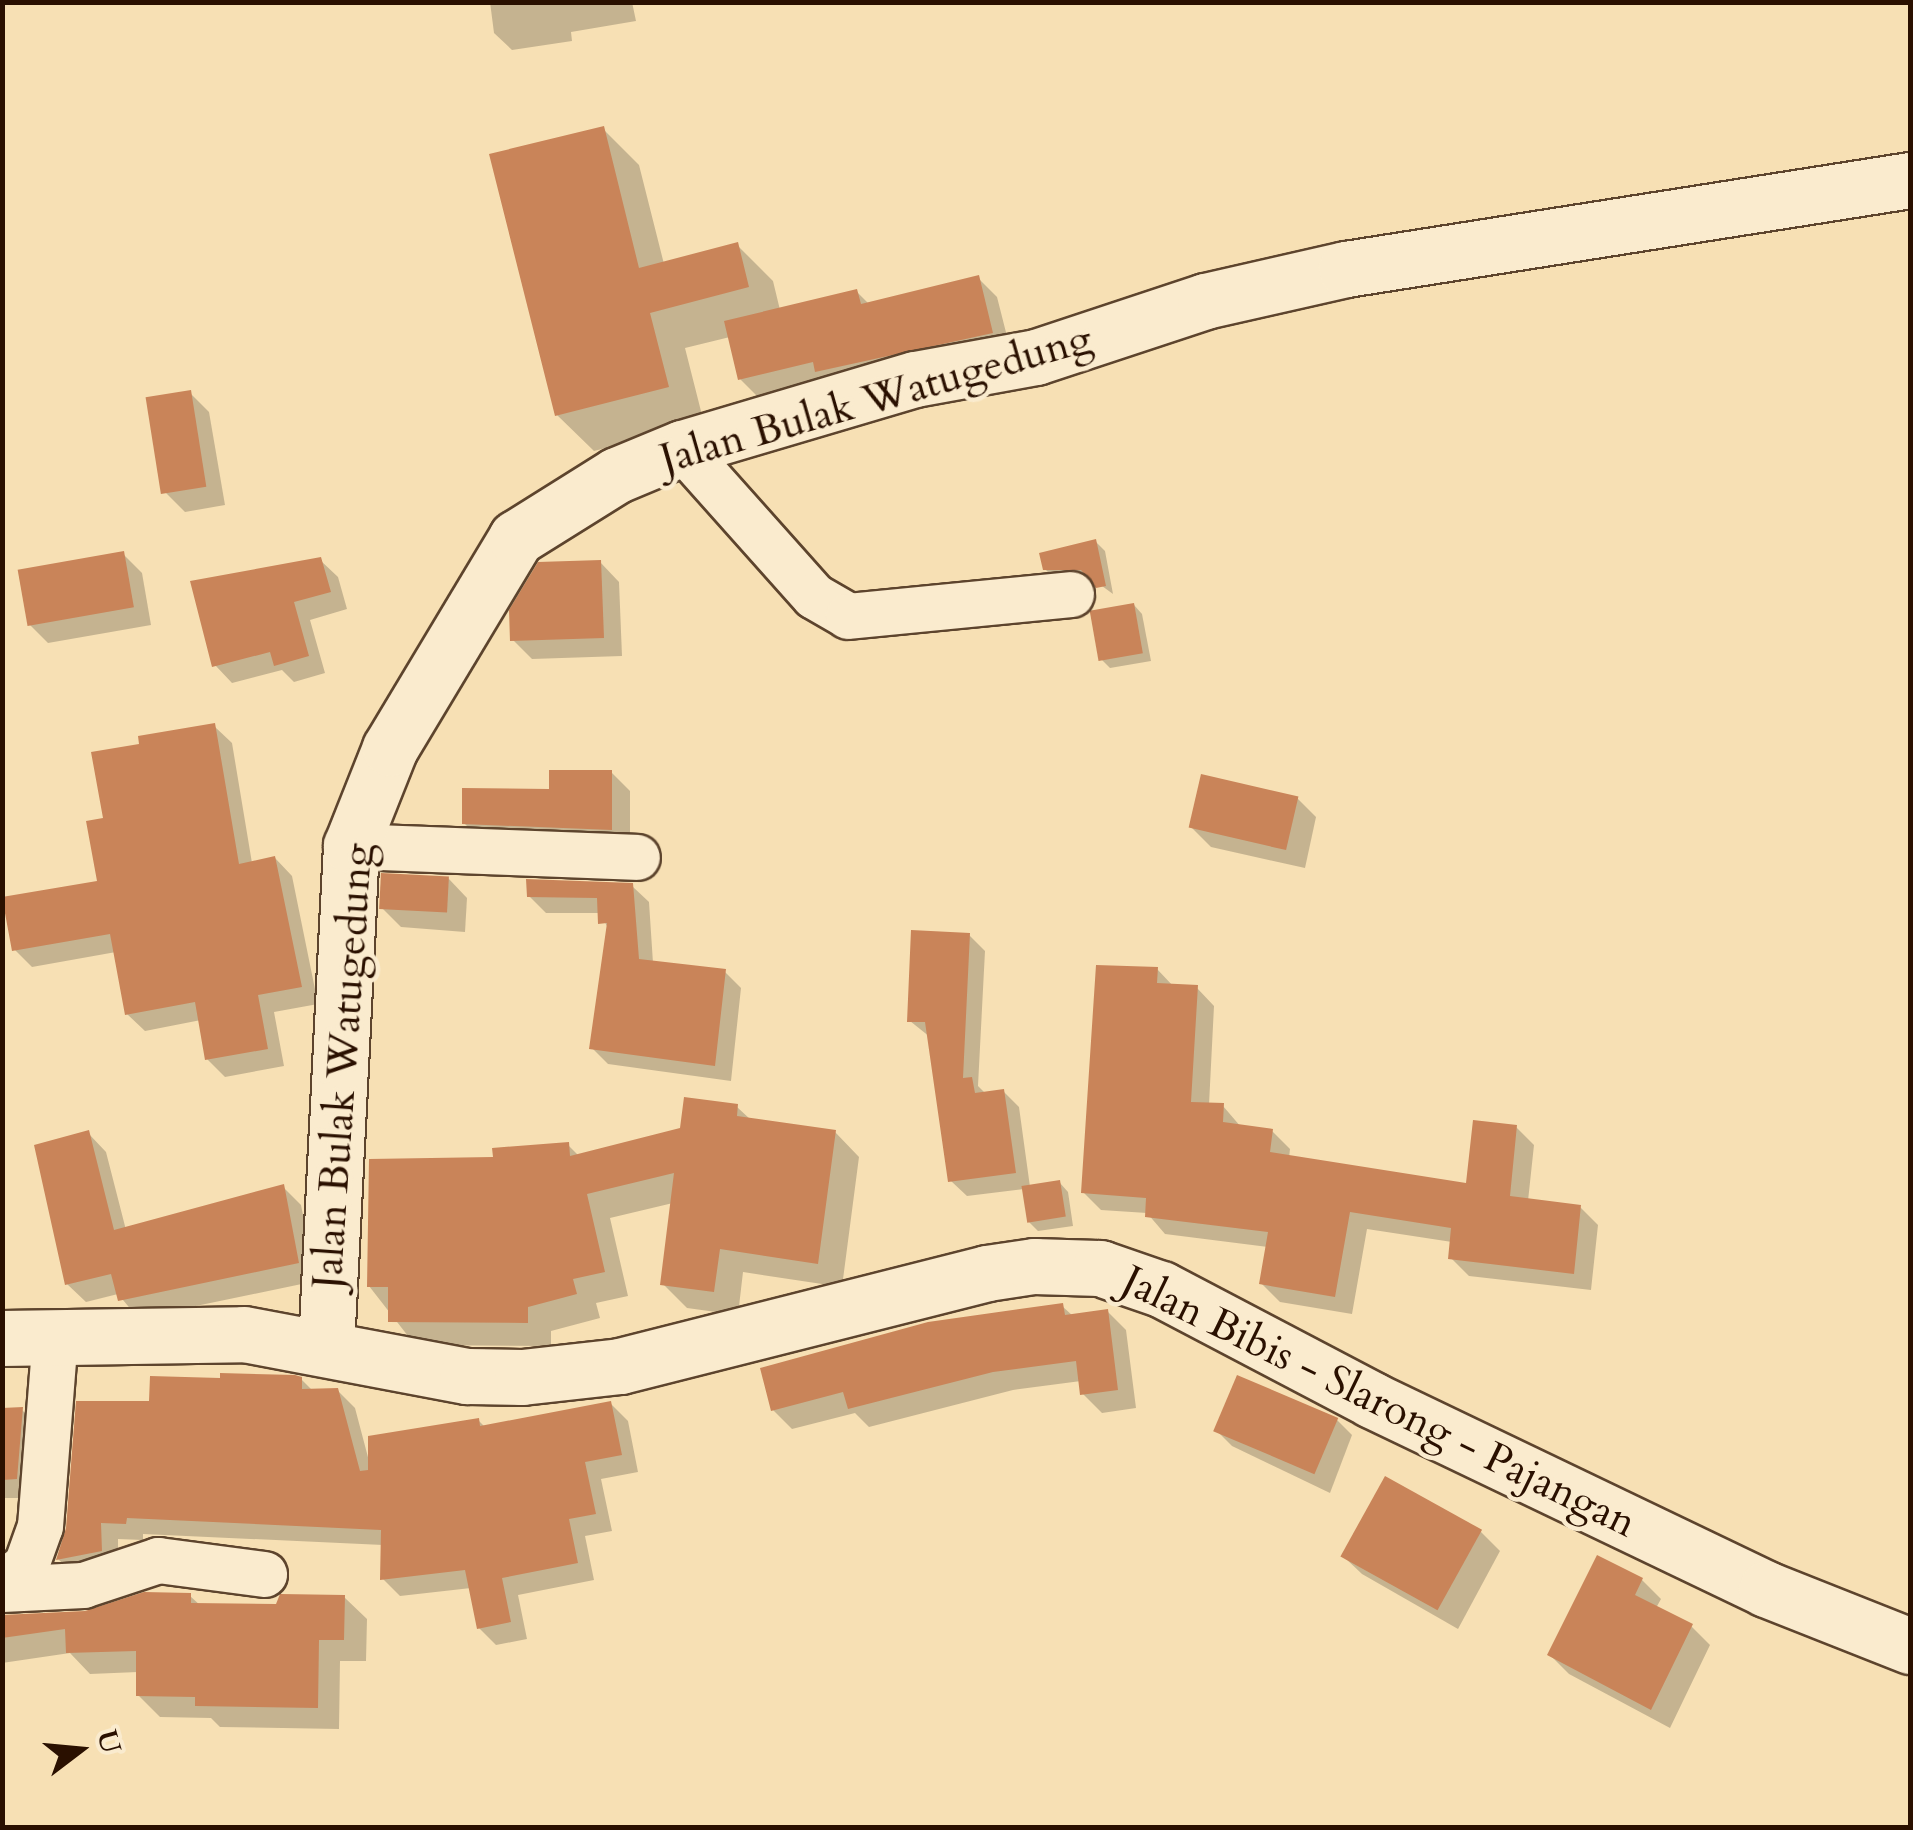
<!DOCTYPE html>
<html>
<head>
<meta charset="utf-8">
<style>
	body { margin:0 }
	#map { position:relative; width:1913px; height:1830px; overflow:hidden; background:#f7e0b4; font-family:Cardo,serif }
	div>[style] { position:absolute }
	.shadow>* { inset:0; background:#0003 }
	.building>* { inset:0; background:#c98459; transform-origin:0 0 }
	.roads { filter:drop-shadow(2px 0 #5d442d) drop-shadow(-2px 0 #5d442d) drop-shadow(0 2px #5d442d) drop-shadow(0 -2px #5d442d) }
	.minor>* { height:45px; margin:-22.5px; padding:0 22.5px; transform-origin:22.5px; border-radius:22.5px; background:#faebce }
	.tertiary>* { height:55px; margin:-27.5px; padding:0 27.5px; transform-origin:27.5px; border-radius:27.5px; background:#faebce }
	.secondary>* { height:55px; margin:-27.5px; padding:0 27.5px; transform-origin:27.5px; border-radius:27.5px; background:#faebce }
	span { translate:-50% -50%; white-space:nowrap; text-align:center; line-height:1.15; -webkit-text-stroke:9px #faebce; paint-order:stroke }
	.street-label { font-size:42px; color:#2a1000 }
	.frame { position:absolute; inset:0; border:5px solid #2a1000; pointer-events:none }
	.north { position:absolute; left:30px; top:1700px; width:100px; height:100px; -webkit-text-stroke:8px #faebce; paint-order:stroke; rotate:74deg; font-size:28px; font-weight:700; line-height:40px; text-align:center; color:#2a1000 }
	.north::after { content:''; display:block; margin:auto; width:35px; height:45px; background:#2a1000; clip-path:polygon(50% 0,100% 100%,50% 72%,0 100%) }
</style>
</head>
<body>
<div id="map">
	<div class="shadow">
		<div style="clip-path:polygon(490px 2px,632px 2px,636px 21px,571px 32px,572px 41px,512px 50px,494px 33px)"></div>
		<div style="clip-path:polygon(603px 129px,639px 165px,664px 264px,737px 245px,773px 281px,780px 310px,856px 291px,869px 304px,978px 278px,997px 297px,1011px 352px,759px 398px,740px 379px,730px 337px,685px 348px,704px 423px,594px 451px,557px 415px)"></div>
		<div style="clip-path:polygon(190px 393px,209px 412px,225px 505px,185px 512px,166px 493px)"></div>
		<div style="clip-path:polygon(1096px 542px,1105px 551px,1113px 594px,1091px 578px,1054px 578px,1045px 569px)"></div>
		<div style="clip-path:polygon(123px 554px,142px 573px,151px 625px,48px 643px,29px 624px)"></div>
		<div style="clip-path:polygon(320px 560px,338px 577px,347px 609px,310px 620px,325px 673px,294px 682px,282px 670px,232px 683px,215px 665px)"></div>
		<div style="clip-path:polygon(600px 562px,619px 582px,622px 656px,532px 659px,513px 640px)"></div>
		<div style="clip-path:polygon(1134px 605px,1142px 614px,1151px 661px,1110px 668px,1101px 659px)"></div>
		<div style="clip-path:polygon(214px 726px,232px 743px,252px 863px,275px 858px,292px 876px,318px 1004px,274px 1012px,284px 1066px,225px 1077px,207px 1059px,201px 1020px,145px 1031px,127px 1014px,116px 952px,32px 967px,14px 949px,100px 883px,106px 820px,142px 746px)"></div>
		<div style="clip-path:polygon(611px 772px,630px 791px,630px 848px,483px 842px,464px 823px)"></div>
		<div style="clip-path:polygon(1297px 798px,1316px 817px,1305px 868px,1211px 847px,1192px 828px)"></div>
		<div style="clip-path:polygon(448px 878px,467px 898px,465px 932px,401px 927px,382px 908px)"></div>
		<div style="clip-path:polygon(632px 886px,649px 902px,653px 963px,724px 971px,741px 988px,731px 1081px,608px 1064px,592px 1048px,609px 930px,600px 913px,546px 913px,529px 896px)"></div>
		<div style="clip-path:polygon(969px 935px,985px 951px,978px 1086px,986px 1094px,1003px 1091px,1019px 1107px,1030px 1187px,1060px 1183px,1068px 1192px,1073px 1226px,1038px 1231px,1029px 1222px,1024px 1189px,967px 1196px,951px 1181px,930px 1037px,910px 1021px)"></div>
		<div style="clip-path:polygon(1157px 969px,1174px 987px,1197px 988px,1214px 1006px,1209px 1105px,1223px 1106px,1241px 1127px,1272px 1131px,1290px 1149px,1289px 1158px,1469px 1186px,1516px 1127px,1534px 1145px,1528px 1201px,1580px 1207px,1598px 1225px,1591px 1290px,1469px 1276px,1451px 1258px,1452px 1242px,1367px 1229px,1352px 1314px,1280px 1302px,1262px 1284px,1268px 1247px,1165px 1234px,1147px 1213px,1101px 1210px,1083px 1192px)"></div>
		<div style="clip-path:polygon(737px 1107px,751px 1120px,835px 1132px,859px 1157px,842px 1287px,743px 1272px,738px 1315px,687px 1308px,663px 1284px,673px 1203px,610px 1218px,628px 1296px,596px 1303px,600px 1318px,551px 1331px,551px 1346px,415px 1345px,369px 1286px,496px 1159px,568px 1145px,579px 1156px,683px 1130px)"></div>
		<div style="clip-path:polygon(88px 1133px,106px 1152px,126px 1230px,283px 1187px,301px 1205px,316px 1281px,138px 1318px,118px 1294px,86px 1302px,67px 1284px)"></div>
		<div style="clip-path:polygon(1062px 1306px,1073px 1316px,1107px 1311px,1126px 1330px,1136px 1408px,1102px 1413px,1083px 1394px,1081px 1381px,1013px 1390px,869px 1427px,855px 1413px,792px 1429px,773px 1410px)"></div>
		<div style="clip-path:polygon(301px 1379px,313px 1391px,337px 1390px,355px 1408px,369px 1461px,478px 1420px,485px 1427px,611px 1404px,628px 1421px,638px 1472px,601px 1479px,612px 1531px,585px 1536px,594px 1580px,518px 1595px,527px 1639px,496px 1645px,479px 1628px,471px 1588px,400px 1596px,383px 1579px,383px 1545px,143px 1534px,143px 1540px,118px 1539px,118px 1568px,76px 1576px,58px 1559px,152px 1403px)"></div>
		<div style="clip-path:polygon(2px 1410px,22px 1410px,41px 1429px,36px 1498px,2px 1498px)"></div>
		<div style="clip-path:polygon(1337px 1420px,1352px 1435px,1330px 1493px,1232px 1446px,1217px 1431px)"></div>
		<div style="clip-path:polygon(1481px 1532px,1500px 1551px,1458px 1629px,1362px 1574px,1343px 1556px)"></div>
		<div style="clip-path:polygon(1598px 1558px,1642px 1580px,1661px 1599px,1656px 1608px,1691px 1626px,1710px 1645px,1670px 1728px,1569px 1674px,1550px 1655px)"></div>
		<div style="clip-path:polygon(190px 1596px,201px 1606px,278px 1607px,344px 1597px,367px 1619px,366px 1661px,340px 1661px,339px 1729px,220px 1727px,211px 1718px,160px 1717px,138px 1695px,138px 1672px,90px 1674px,70px 1653px,2px 1663px,2px 1618px,85px 1614px)"></div>
	</div>
	<div class="building">
		<div style="clip-path:polygon(604px 126px,639px 268px,738px 242px,749px 287px,650px 313px,669px 387px,555px 416px,489px 154px)"></div>
		<div style="clip-path:polygon(979px 275px,993px 333px,815px 372px,813px 362px,738px 380px,724px 321px,857px 289px,861px 304px)"></div>
		<div style="left:191px;top:390px;width:98px;height:46px;rotate:81deg"></div>
		<div style="clip-path:polygon(1096px 539px,1106px 586px,1096px 588px,1081px 570px,1043px 570px,1039px 553px)"></div>
		<div style="left:124px;top:551px;width:57px;height:108px;rotate:80deg"></div>
		<div style="clip-path:polygon(321px 557px,331px 592px,294px 602px,309px 656px,274px 666px,270px 652px,212px 667px,190px 581px)"></div>
		<div style="clip-path:polygon(601px 560px,604px 638px,510px 641px,509px 610px,538px 562px)"></div>
		<div style="left:1134px;top:603px;width:51px;height:45px;rotate:80deg"></div>
		<div style="clip-path:polygon(215px 723px,239px 864px,275px 856px,302px 987px,258px 995px,268px 1049px,205px 1060px,195px 1002px,125px 1015px,110px 934px,12px 951px,2px 897px,97px 881px,86px 821px,103px 818px,91px 752px,139px 744px,138px 736px)"></div>
		<div style="clip-path:polygon(549px 770px,612px 770px,612px 830px,462px 824px,462px 788px,549px 789px)"></div>
		<div style="left:1201px;top:774px;width:100px;height:55px;rotate:13deg"></div>
		<div style="left:381px;top:873px;width:68px;height:36px;rotate:3deg"></div>
		<div style="clip-path:polygon(526px 879px,633px 883px,639px 959px,726px 969px,715px 1066px,589px 1049px,607px 923px,598px 924px,597px 898px,527px 897px)"></div>
		<div style="clip-path:polygon(911px 930px,970px 933px,963px 1078px,972px 1077px,975px 1093px,1004px 1089px,1016px 1173px,948px 1182px,925px 1022px,907px 1022px)"></div>
		<div style="clip-path:polygon(1096px 965px,1158px 967px,1157px 983px,1198px 985px,1191px 1102px,1224px 1103px,1223px 1122px,1273px 1129px,1270px 1152px,1466px 1183px,1473px 1120px,1517px 1125px,1510px 1196px,1581px 1205px,1574px 1274px,1448px 1259px,1451px 1228px,1350px 1212px,1335px 1297px,1259px 1284px,1268px 1232px,1145px 1217px,1146px 1198px,1081px 1193px)"></div>
		<div style="clip-path:polygon(684px 1097px,738px 1104px,737px 1116px,836px 1130px,818px 1264px,720px 1249px,714px 1292px,660px 1285px,674px 1173px,587px 1194px,605px 1272px,573px 1279px,577px 1294px,528px 1307px,528px 1323px,388px 1322px,388px 1287px,367px 1287px,369px 1159px,493px 1157px,492px 1148px,569px 1142px,570px 1156px,680px 1128px)"></div>
		<div style="clip-path:polygon(89px 1130px,114px 1230px,284px 1184px,299px 1263px,118px 1301px,111px 1274px,65px 1285px,34px 1145px)"></div>
		<div style="left:1060px;top:1180px;width:37px;height:39px;rotate:81deg"></div>
		<div style="clip-path:polygon(1063px 1303px,1065px 1315px,1108px 1309px,1118px 1390px,1080px 1395px,1076px 1361px,993px 1372px,848px 1409px,843px 1392px,771px 1411px,760px 1368px,928px 1322px)"></div>
		<div style="clip-path:polygon(220px 1373px,295px 1375px,302px 1377px,302px 1389px,338px 1388px,360px 1471px,368px 1470px,368px 1436px,479px 1418px,480px 1426px,611px 1401px,622px 1455px,585px 1462px,596px 1514px,569px 1519px,578px 1563px,502px 1578px,511px 1622px,477px 1629px,465px 1570px,380px 1580px,381px 1530px,127px 1518px,126px 1524px,101px 1523px,102px 1551px,56px 1560px,66px 1528px,76px 1401px,149px 1401px,150px 1376px,220px 1378px)"></div>
		<div style="left:1237px;top:1375px;width:110px;height:61px;rotate:23deg"></div>
		<div style="clip-path:polygon(23px 1407px,17px 1479px,2px 1480px,2px 1408px)"></div>
		<div style="left:1385px;top:1476px;width:111px;height:92px;rotate:29deg"></div>
		<div style="clip-path:polygon(1597px 1555px,1643px 1578px,1635px 1595px,1693px 1624px,1651px 1710px,1547px 1655px)"></div>
		<div style="clip-path:polygon(144px 1592px,191px 1593px,191px 1603px,276px 1604px,280px 1594px,345px 1595px,344px 1640px,319px 1640px,318px 1708px,195px 1706px,195px 1697px,136px 1696px,136px 1651px,66px 1653px,65px 1629px,2px 1638px,2px 1615px,85px 1611px)"></div>
	</div>
	<div class="roads">
		<div class="minor">
			<div style="left:682px;top:448px;width:198px;rotate:48.3deg"></div>
			<div style="left:814px;top:596px;width:39px;rotate:30deg"></div>
			<div style="left:848px;top:616px;width:224px;rotate:-5.6deg"></div>
			<div style="left:351px;top:846px;width:286px;rotate:2.2deg"></div>
			<div style="left:2px;top:1583px;width:30px;rotate:-37deg"></div>
			<div style="left:26px;top:1565px;width:41px;rotate:-70.3deg"></div>
			<div style="left:40px;top:1526px;width:191px;rotate:-85.5deg"></div>
			<div style="left:2px;top:1589px;width:81px;rotate:-2.8deg"></div>
			<div style="left:83px;top:1585px;width:79px;rotate:-18.4deg"></div>
			<div style="left:158px;top:1560px;width:107px;rotate:7.5deg"></div>
		</div>
		<div class="tertiary">
			<div style="left:326px;top:1346px;width:501px;rotate:-87.14deg"></div>
			<div style="left:351px;top:846px;width:105px;rotate:-68.3deg"></div>
			<div style="left:390px;top:748px;width:245px;rotate:-59deg"></div>
			<div style="left:516px;top:538px;width:119px;rotate:-32deg"></div>
			<div style="left:617px;top:475px;width:70px;rotate:-22.6deg"></div>
			<div style="left:682px;top:448px;width:243px;rotate:-16.5deg"></div>
			<div style="left:915px;top:379px;width:123px;rotate:-10.3deg"></div>
			<div style="left:1036px;top:357px;width:178px;rotate:-18.3deg"></div>
			<div style="left:1205px;top:301px;width:145px;rotate:-12.8deg"></div>
			<div style="left:1346px;top:269px;width:571px;rotate:-8.97deg"></div>
		</div>
		<div class="secondary">
			<div style="left:2px;top:1338px;width:242px;rotate:-0.9deg"></div>
			<div style="left:244px;top:1334px;width:227px;rotate:10.7deg"></div>
			<div style="left:467px;top:1376px;width:55px;rotate:1deg"></div>
			<div style="left:522px;top:1377px;width:99px;rotate:-6.4deg"></div>
			<div style="left:620px;top:1366px;width:379px;rotate:-14.2deg"></div>
			<div style="left:987px;top:1273px;width:48px;rotate:-8.5deg"></div>
			<div style="left:1034px;top:1266px;width:66px;rotate:1.7deg"></div>
			<div style="left:1100px;top:1268px;width:65px;rotate:19deg"></div>
			<div style="left:1161px;top:1289px;width:238px;rotate:27.7deg"></div>
			<div style="left:1372px;top:1400px;width:437px;rotate:25.6deg"></div>
			<div style="left:1766px;top:1589px;width:155px;rotate:21.6deg"></div>
		</div>
	</div>
	<div class="street-label">
		<span style="left:876px;top:399px;rotate:-16deg">Jalan Bulak Watugedung</span>
		<span style="left:343px;top:1066px;rotate:-86deg">Jalan Bulak Watugedung</span>
		<span style="left:1379px;top:1402px;rotate:26deg">Jalan Bibis - Slarong - Pajangan</span>
	</div>
	<div class="frame"></div>
	<div class="north">U</div>
</div>
</body>
</html>
